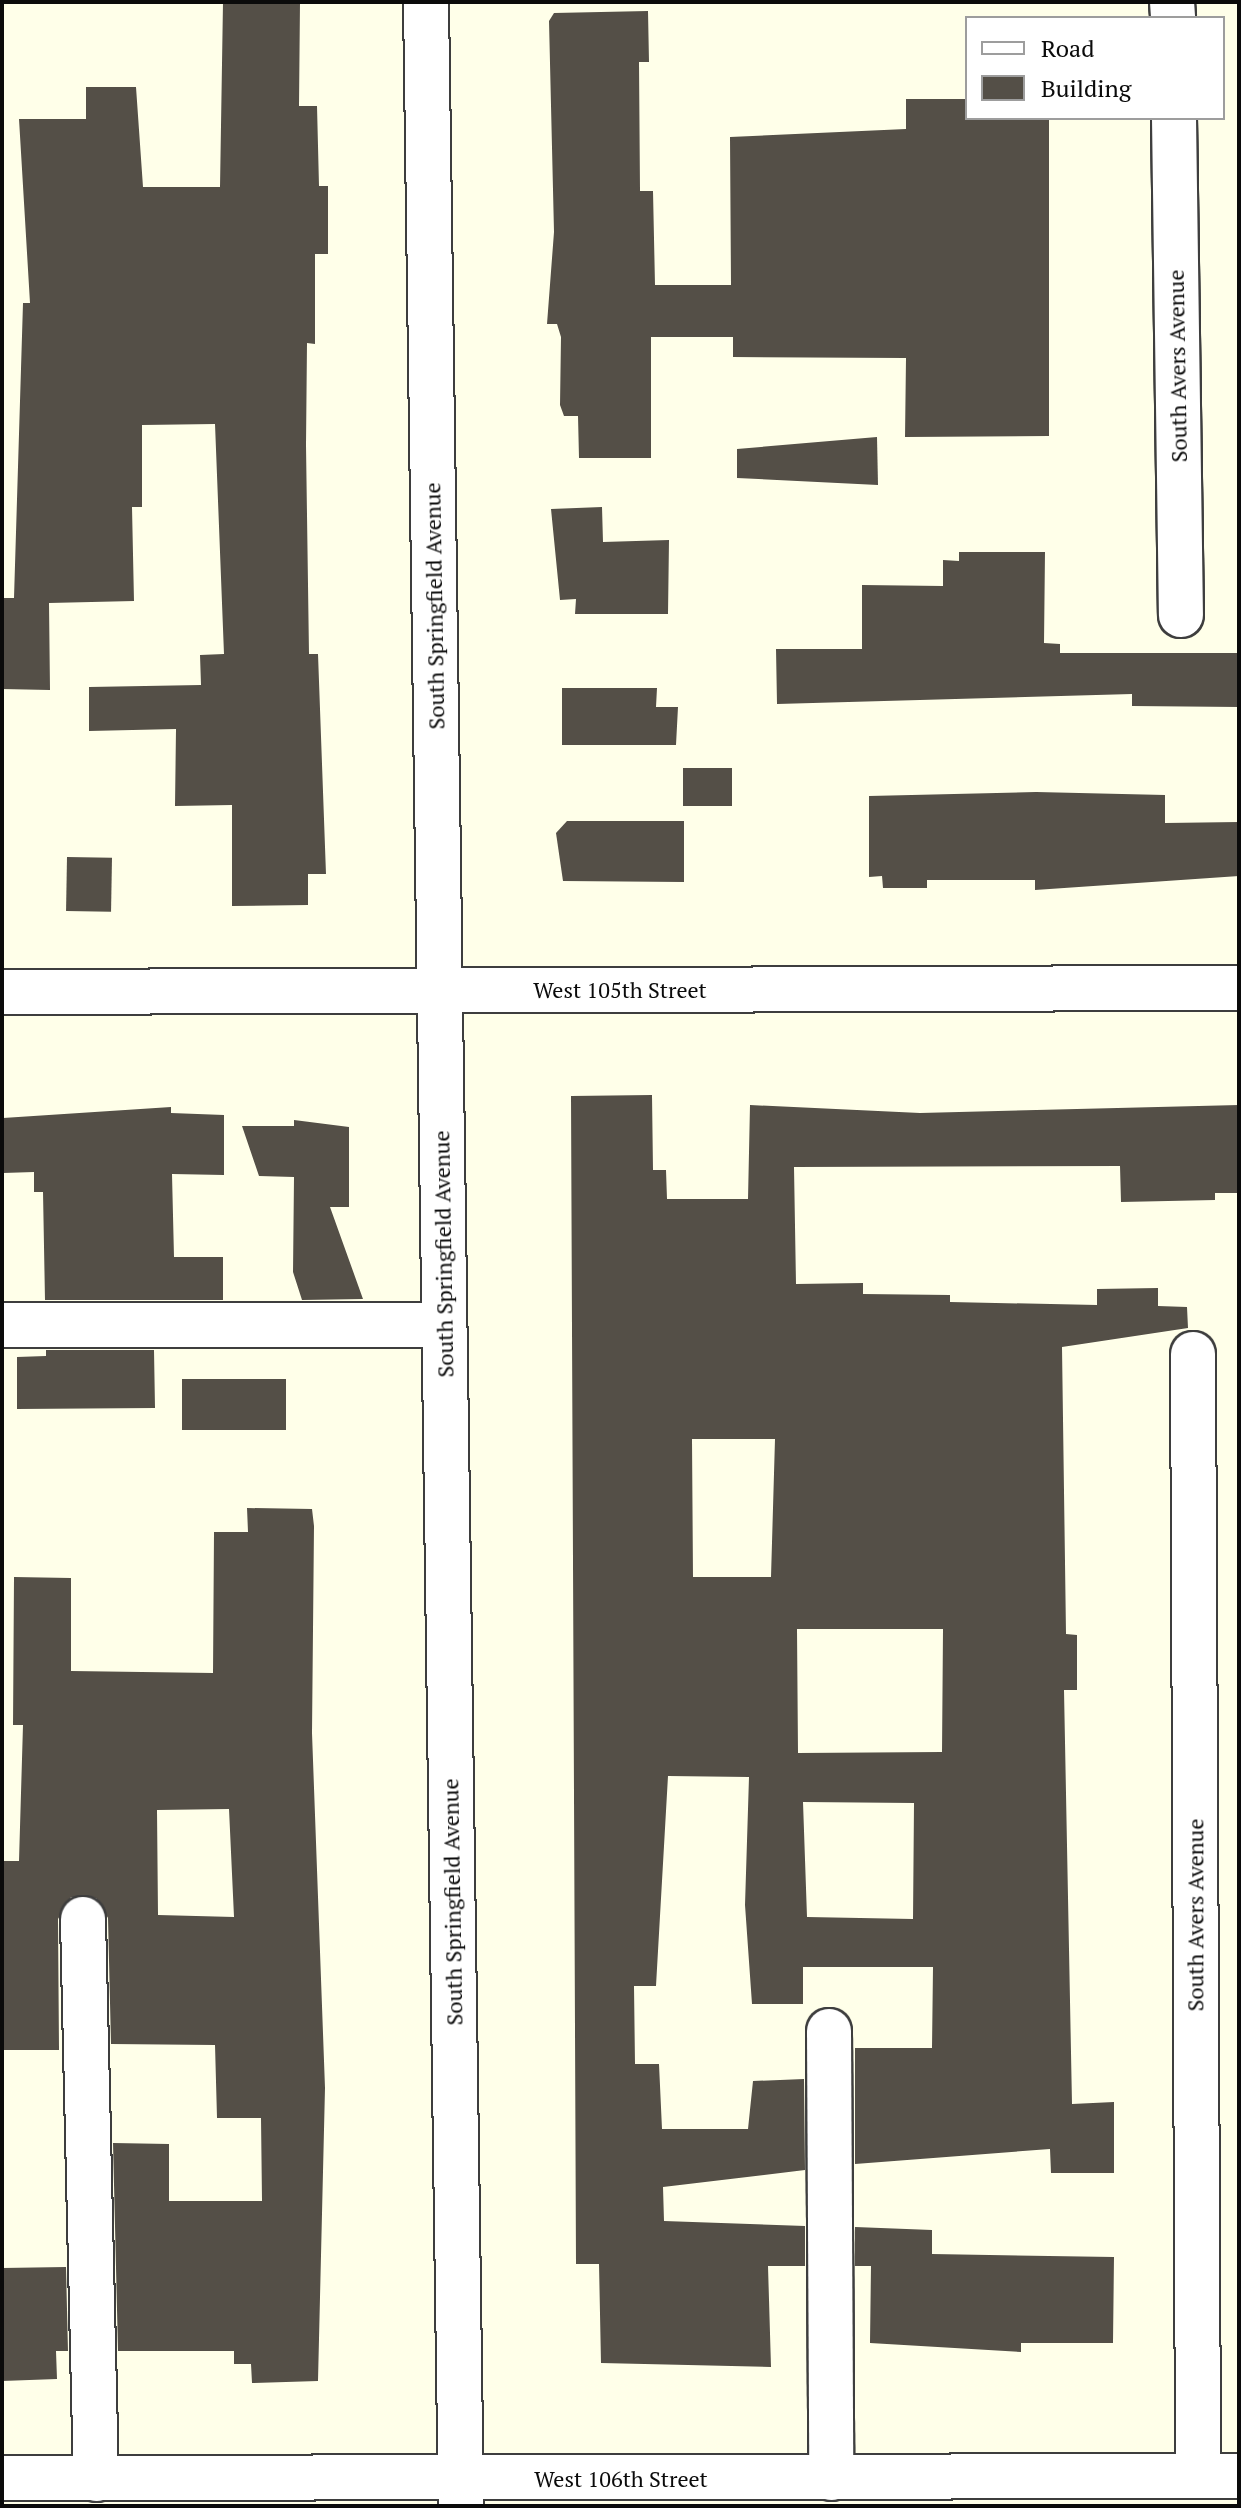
<!DOCTYPE html>
<html>
<head>
<meta charset="utf-8">
<style>
	body { margin:0 }
	#map { position:relative; width:1241px; height:2508px; overflow:hidden; background:#ffffe9; font-family:"PT Serif",serif }
	div>[style] { position:absolute }
	.building>* { inset:0; background:#544f47; transform-origin:0 0 }
	.roads { filter:drop-shadow(2px 0 #3e3e3e) drop-shadow(-2px 0 #3e3e3e) drop-shadow(0 2px #3e3e3e) drop-shadow(0 -2px #3e3e3e) }
	.minor>* { height:44px; margin:-22px; padding:0 22px; transform-origin:22px; border-radius:22px; background:#fff }
	span { translate:-50% -50%; white-space:nowrap; text-align:center; line-height:1.15; -webkit-text-stroke:8px #fff; paint-order:stroke }
	.street-label { font-size:22px; color:#0b0b0b }
	.frame { position:absolute; inset:0; border:4px solid #0b0b0b; pointer-events:none }
	.legend { position:absolute; left:965px; top:16px; width:260px; height:104px; box-sizing:border-box; background:#fff; border:2px solid #9d9d9d; margin:0; padding:10px 14px; list-style:none; font-size:24px; color:#0b0b0b }
	.legend li { display:flex; align-items:center; gap:16px; height:40px }
	.legend b { width:40px; border:2px solid #9d9d9d }
</style>
</head>
<body>
<div id="map">
	<div class="building">
		<div style="clip-path:polygon(223px 2px,300px 2px,299px 106px,317px 106px,319px 186px,328px 186px,328px 254px,315px 254px,315px 344px,307px 343px,306px 445px,309px 654px,318px 654px,326px 874px,308px 874px,308px 905px,232px 906px,232px 805px,175px 806px,176px 729px,89px 731px,89px 687px,201px 685px,200px 655px,224px 654px,215px 424px,142px 425px,142px 507px,132px 507px,134px 601px,49px 603px,50px 690px,2px 689px,4px 598px,14px 598px,23px 303px,30px 303px,19px 119px,86px 119px,86px 87px,136px 87px,143px 187px,220px 187px)"></div>
		<div style="clip-path:polygon(648px 11px,649px 62px,639px 62px,640px 191px,653px 191px,655px 285px,731px 285px,730px 137px,906px 129px,906px 99px,967px 99px,967px 118px,1049px 118px,1049px 436px,905px 437px,906px 358px,733px 357px,733px 337px,651px 337px,651px 458px,579px 458px,578px 416px,564px 416px,560px 405px,561px 337px,557px 324px,547px 324px,554px 232px,549px 21px,554px 13px)"></div>
		<div style="clip-path:polygon(877px 437px,878px 485px,737px 478px,737px 449px)"></div>
		<div style="clip-path:polygon(602px 507px,603px 542px,669px 540px,668px 614px,575px 614px,576px 599px,560px 600px,551px 509px)"></div>
		<div style="clip-path:polygon(959px 552px,1045px 552px,1044px 643px,1060px 644px,1060px 653px,1239px 653px,1239px 707px,1132px 706px,1132px 694px,777px 704px,776px 649px,862px 649px,862px 585px,943px 586px,943px 560px,959px 561px)"></div>
		<div style="clip-path:polygon(562px 688px,657px 688px,656px 707px,678px 707px,676px 745px,562px 745px)"></div>
		<div style="left:683px;top:768px;width:49px;height:38px"></div>
		<div style="clip-path:polygon(1036px 792px,1165px 795px,1165px 823px,1239px 822px,1239px 876px,1035px 890px,1035px 880px,927px 880px,927px 888px,883px 888px,882px 876px,869px 877px,869px 796px)"></div>
		<div style="clip-path:polygon(567px 821px,684px 821px,684px 882px,563px 881px,556px 833px)"></div>
		<div style="left:67px;top:857px;width:45px;height:54px;rotate:1deg"></div>
		<div style="clip-path:polygon(evenodd,652px 1095px,653px 1170px,666px 1170px,667px 1199px,748px 1199px,750px 1105px,920px 1113px,1239px 1105px,1239px 1193px,1215px 1193px,1215px 1200px,1121px 1202px,1120px 1166px,794px 1167px,796px 1284px,863px 1283px,863px 1294px,950px 1295px,950px 1302px,1097px 1305px,1097px 1289px,1158px 1288px,1158px 1306px,1187px 1307px,1188px 1328px,1062px 1347px,1066px 1634px,1077px 1635px,1077px 1690px,1064px 1690px,1072px 2104px,1114px 2102px,1114px 2173px,1051px 2173px,1050px 2149px,855px 2164px,855px 2048px,932px 2048px,933px 1967px,803px 1967px,803px 2004px,752px 2004px,745px 1905px,749px 1777px,668px 1776px,656px 1986px,634px 1986px,635px 2064px,659px 2064px,662px 2129px,748px 2129px,753px 2081px,804px 2079px,805px 2170px,663px 2187px,664px 2221px,805px 2226px,805px 2266px,768px 2266px,771px 2367px,601px 2363px,599px 2264px,576px 2264px,571px 1096px,652px 1095px,692px 1439px,775px 1439px,771px 1577px,693px 1577px,692px 1439px,652px 1095px,797px 1629px,943px 1629px,942px 1752px,798px 1753px,797px 1629px,652px 1095px,803px 1802px,914px 1803px,913px 1919px,807px 1917px,803px 1802px)"></div>
		<div style="clip-path:polygon(171px 1107px,171px 1113px,224px 1115px,224px 1175px,172px 1174px,174px 1257px,223px 1257px,223px 1300px,45px 1300px,43px 1192px,34px 1192px,34px 1172px,3px 1173px,3px 1118px)"></div>
		<div style="clip-path:polygon(294px 1120px,349px 1127px,349px 1207px,330px 1207px,363px 1299px,302px 1300px,293px 1272px,294px 1177px,259px 1176px,242px 1126px,294px 1126px)"></div>
		<div style="clip-path:polygon(46px 1350px,154px 1350px,155px 1408px,17px 1409px,17px 1357px,46px 1356px)"></div>
		<div style="left:182px;top:1379px;width:104px;height:51px"></div>
		<div style="clip-path:polygon(evenodd,247px 1508px,312px 1509px,314px 1526px,312px 1733px,325px 2088px,318px 2381px,252px 2383px,251px 2364px,234px 2364px,234px 2351px,118px 2351px,113px 2143px,169px 2144px,169px 2201px,262px 2201px,261px 2118px,217px 2118px,215px 2045px,111px 2044px,108px 1918px,96px 1898px,71px 1897px,58px 1919px,59px 2050px,2px 2050px,2px 1861px,19px 1861px,23px 1725px,13px 1725px,14px 1577px,71px 1578px,71px 1671px,213px 1673px,214px 1532px,248px 1532px,247px 1508px,229px 1809px,234px 1917px,158px 1915px,157px 1810px,229px 1809px)"></div>
		<div style="clip-path:polygon(855px 2227px,932px 2230px,932px 2254px,1114px 2257px,1113px 2343px,1021px 2343px,1021px 2352px,870px 2343px,871px 2266px,855px 2266px)"></div>
		<div style="clip-path:polygon(66px 2267px,68px 2351px,56px 2351px,57px 2379px,2px 2381px,2px 2268px)"></div>
	</div>
	<div class="roads">
		<div class="minor">
			<div style="left:426px;top:2px;width:2504px;rotate:89.2deg"></div>
			<div style="left:1172px;top:2px;width:16px;rotate:86deg"></div>
			<div style="left:1174px;top:118px;width:497px;rotate:89.2deg"></div>
			<div style="left:2px;top:992px;width:1237px;rotate:-0.19deg"></div>
			<div style="left:2px;top:1325px;width:442px"></div>
			<div style="left:1193px;top:1354px;width:1122px;rotate:89.74deg"></div>
			<div style="left:83px;top:1919px;width:560px;rotate:88.67deg"></div>
			<div style="left:829px;top:2031px;width:447px;rotate:89.7deg"></div>
			<div style="left:2px;top:2478px;width:1237px;rotate:-0.09deg"></div>
		</div>
	</div>
	<div class="street-label">
		<span style="left:1177px;top:366px;rotate:-91deg">South Avers Avenue</span>
		<span style="left:434px;top:606px;rotate:-91deg">South Springfield Avenue</span>
		<span style="left:620px;top:990px">West 105th Street</span>
		<span style="left:443px;top:1254px;rotate:-91deg">South Springfield Avenue</span>
		<span style="left:452px;top:1902px;rotate:-91deg">South Springfield Avenue</span>
		<span style="left:1195px;top:1915px;rotate:-90deg">South Avers Avenue</span>
		<span style="left:621px;top:2479px">West 106th Street</span>
	</div>
	<div class="frame"></div>
	<ul class="legend">
	<li><b style="height:10px;background:#fff"></b>Road</li>
	<li><b style="height:22px;background:#544f47"></b>Building</li>
	</ul>
</div>
</body>
</html>
